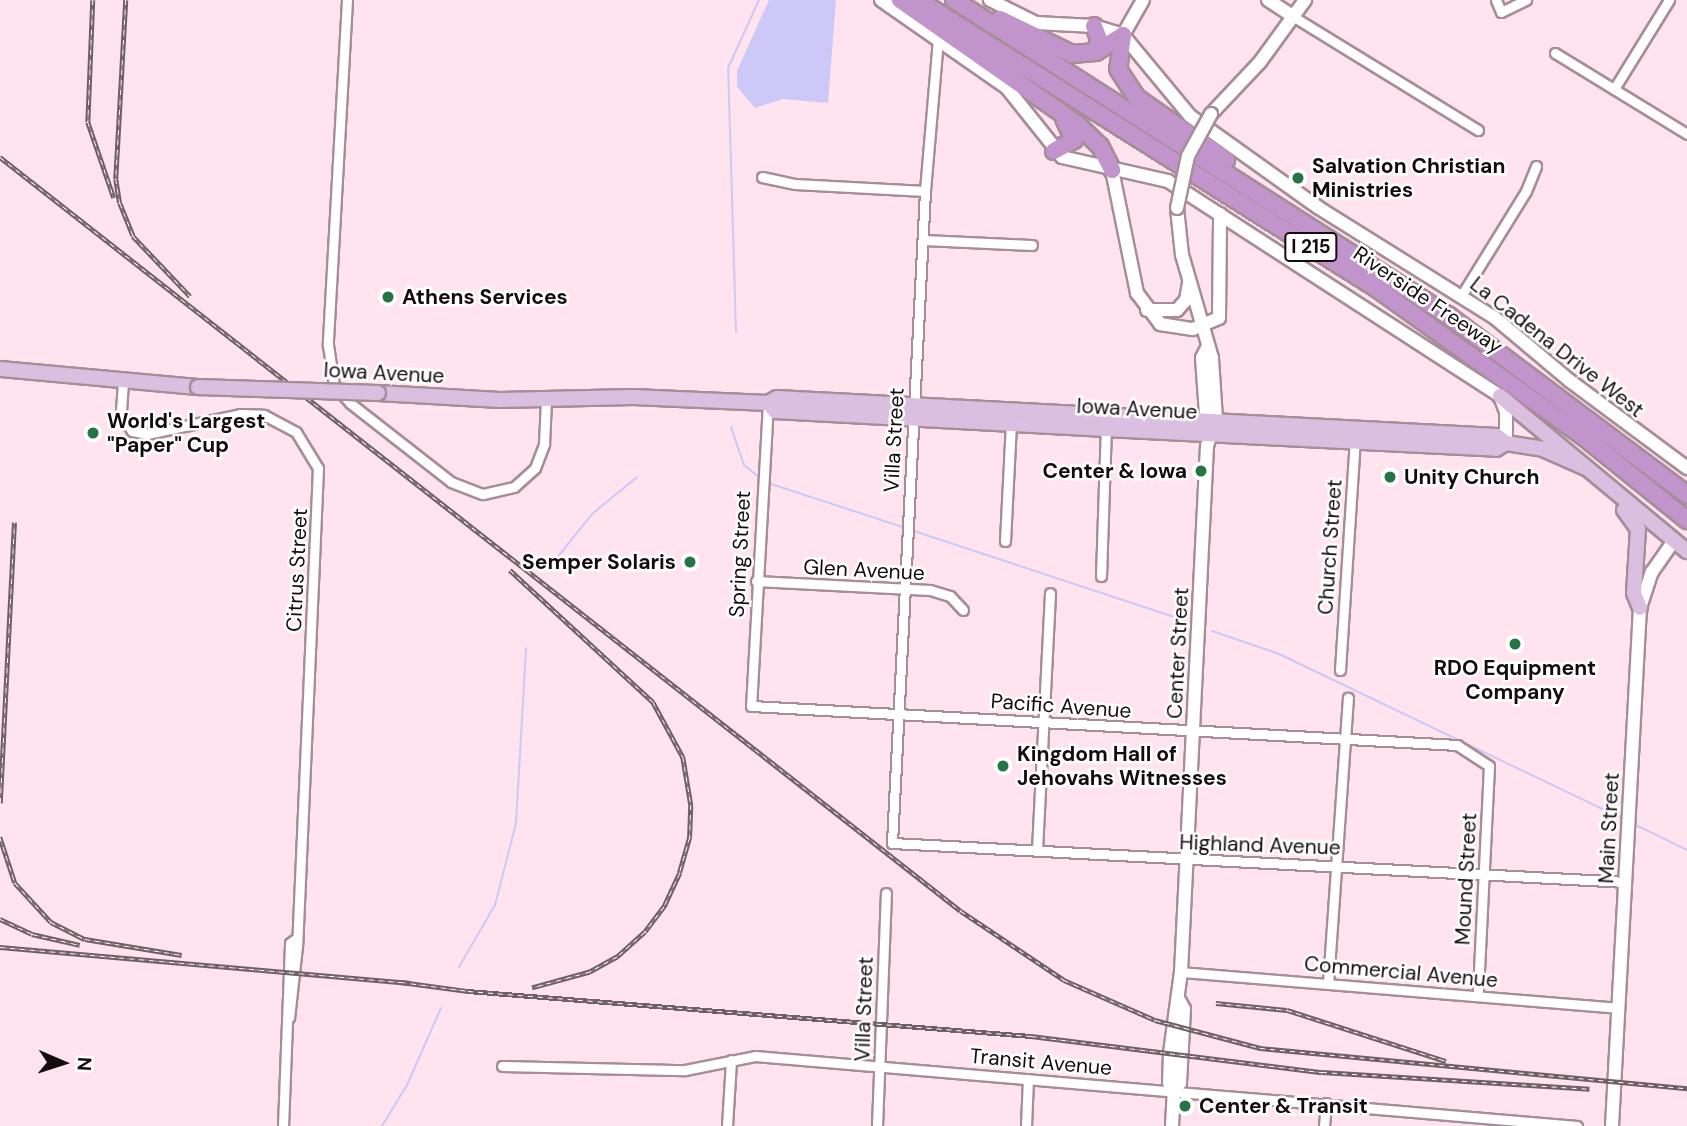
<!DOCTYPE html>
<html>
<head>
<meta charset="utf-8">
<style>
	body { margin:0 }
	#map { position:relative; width:1687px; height:1126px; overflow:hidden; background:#ffe3ee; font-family:"DM Sans",sans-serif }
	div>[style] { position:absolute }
	.water>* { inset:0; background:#ccc9f8 }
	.stream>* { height:2px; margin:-1px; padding:0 1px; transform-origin:1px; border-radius:1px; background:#ccc9f8 }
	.roads { filter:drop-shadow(2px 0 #a68d97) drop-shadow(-2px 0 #a68d97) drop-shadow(0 2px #a68d97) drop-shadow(0 -2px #a68d97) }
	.street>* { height:9px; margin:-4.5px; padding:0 4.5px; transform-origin:4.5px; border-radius:4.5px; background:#fff }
	.secondary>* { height:12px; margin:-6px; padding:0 6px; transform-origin:6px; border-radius:6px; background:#fff }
	.primary>* { height:14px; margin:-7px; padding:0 7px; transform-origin:7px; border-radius:7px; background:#dabfe0 }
	.highway>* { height:16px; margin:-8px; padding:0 8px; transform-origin:8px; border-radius:8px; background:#c195cc }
	.rail>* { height:4.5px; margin-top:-2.25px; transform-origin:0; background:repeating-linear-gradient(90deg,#fff 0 5px,#706066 0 10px); box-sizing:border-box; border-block:2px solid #706066 }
	.bridges { filter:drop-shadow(2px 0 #a68d97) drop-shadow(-2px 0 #a68d97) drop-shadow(0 2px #a68d97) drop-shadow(0 -2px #a68d97) }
	.secondary-bridge>* { height:12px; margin:-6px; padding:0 6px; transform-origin:6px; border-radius:6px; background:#fff }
	.primary-bridge>* { height:14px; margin:-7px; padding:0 7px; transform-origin:7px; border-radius:7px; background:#dabfe0 }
	.dots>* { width:19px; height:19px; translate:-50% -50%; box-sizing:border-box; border:4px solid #fff; border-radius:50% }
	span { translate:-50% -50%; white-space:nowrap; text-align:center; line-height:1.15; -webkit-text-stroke:5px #fff; paint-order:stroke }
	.shield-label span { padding:2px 5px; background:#fff; border:2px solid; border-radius:5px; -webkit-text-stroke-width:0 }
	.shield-label { font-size:19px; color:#130b0e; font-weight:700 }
	.poi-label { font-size:21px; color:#130b0e; font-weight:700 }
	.left { translate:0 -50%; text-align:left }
	.right { translate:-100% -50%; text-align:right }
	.street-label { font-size:21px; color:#130b0e }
	.north { position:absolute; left:28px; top:1028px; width:70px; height:70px; -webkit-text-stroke:5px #fff; paint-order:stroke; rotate:93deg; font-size:19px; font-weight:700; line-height:28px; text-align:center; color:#130b0e }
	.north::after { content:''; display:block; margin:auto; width:24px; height:32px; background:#130b0e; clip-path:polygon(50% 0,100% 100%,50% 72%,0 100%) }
</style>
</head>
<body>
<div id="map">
	<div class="water">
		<div style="clip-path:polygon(769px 0,836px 0,828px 103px,783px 99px,755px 108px,737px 87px,737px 71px)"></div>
	</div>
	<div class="stream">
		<div style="left:736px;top:332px;width:264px;rotate:-91.7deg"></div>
		<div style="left:728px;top:68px;width:75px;rotate:-65.5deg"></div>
		<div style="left:731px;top:427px;width:40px;rotate:71.1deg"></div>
		<div style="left:744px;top:465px;width:21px;rotate:39deg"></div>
		<div style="left:768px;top:483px;width:145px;rotate:18.1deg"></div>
		<div style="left:911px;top:530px;width:290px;rotate:18.3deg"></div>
		<div style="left:548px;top:569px;width:70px;rotate:-51.3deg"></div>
		<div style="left:592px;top:514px;width:58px;rotate:-39.4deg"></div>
		<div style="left:1212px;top:631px;width:71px;rotate:18.9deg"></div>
		<div style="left:1279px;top:654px;width:377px;rotate:25.6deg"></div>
		<div style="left:1638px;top:826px;width:55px;rotate:26.1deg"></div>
		<div style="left:459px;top:967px;width:72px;rotate:-59.9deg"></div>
		<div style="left:495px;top:905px;width:85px;rotate:-75.6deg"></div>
		<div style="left:516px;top:823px;width:175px;rotate:-86.7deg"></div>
		<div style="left:382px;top:1126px;width:48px;rotate:-58.6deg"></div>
		<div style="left:407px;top:1085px;width:84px;rotate:-66.2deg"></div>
	</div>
	<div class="roads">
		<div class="street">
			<div style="left:347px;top:0;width:346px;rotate:93.2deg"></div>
			<div style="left:328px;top:345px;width:40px;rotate:81.5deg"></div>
			<div style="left:334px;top:385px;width:24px;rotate:48deg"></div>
			<div style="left:350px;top:403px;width:128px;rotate:38deg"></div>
			<div style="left:451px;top:482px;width:34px;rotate:21deg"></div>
			<div style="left:483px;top:494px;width:32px;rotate:-13deg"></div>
			<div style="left:514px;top:487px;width:28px;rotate:-42deg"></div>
			<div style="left:535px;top:468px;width:26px;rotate:-69deg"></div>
			<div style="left:544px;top:444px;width:44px;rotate:-87.4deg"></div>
			<div style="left:1496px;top:0;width:13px;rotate:67deg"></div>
			<div style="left:1501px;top:12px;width:28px;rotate:-26deg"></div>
			<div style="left:1294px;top:17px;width:216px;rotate:31.6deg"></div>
			<div style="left:938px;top:39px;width:153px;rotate:94.9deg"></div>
			<div style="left:925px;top:191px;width:653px;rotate:92.9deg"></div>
			<div style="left:892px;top:843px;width:735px;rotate:3.04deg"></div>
			<div style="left:1555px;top:53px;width:155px;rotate:31.5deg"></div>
			<div style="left:1614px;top:89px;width:105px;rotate:-58.3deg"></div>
			<div style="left:762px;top:177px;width:34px;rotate:12deg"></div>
			<div style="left:795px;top:184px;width:130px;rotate:3.1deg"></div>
			<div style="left:923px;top:240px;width:109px;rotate:2.6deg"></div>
			<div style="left:1461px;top:296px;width:123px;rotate:-58.2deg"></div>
			<div style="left:1526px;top:191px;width:27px;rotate:-68deg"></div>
			<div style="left:123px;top:382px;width:31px;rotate:94deg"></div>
			<div style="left:121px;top:413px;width:21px;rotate:59deg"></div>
			<div style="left:132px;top:431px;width:15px;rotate:11deg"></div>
			<div style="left:147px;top:434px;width:95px;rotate:-12.1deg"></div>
			<div style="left:240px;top:414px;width:24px;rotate:2deg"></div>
			<div style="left:264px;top:415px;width:36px;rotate:28deg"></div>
			<div style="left:296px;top:432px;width:42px;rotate:58.6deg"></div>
			<div style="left:318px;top:468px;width:478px;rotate:92.5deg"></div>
			<div style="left:297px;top:946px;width:72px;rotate:96.3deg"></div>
			<div style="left:768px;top:403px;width:303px;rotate:93.2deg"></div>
			<div style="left:751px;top:706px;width:707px;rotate:3.16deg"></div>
			<div style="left:1457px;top:745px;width:38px;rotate:33deg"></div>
			<div style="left:1489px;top:766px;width:229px;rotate:92.8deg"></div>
			<div style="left:1005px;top:541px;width:117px;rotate:-87.1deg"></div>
			<div style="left:1101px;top:576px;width:147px;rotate:-88.1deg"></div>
			<div style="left:756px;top:581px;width:174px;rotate:3deg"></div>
			<div style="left:930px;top:590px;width:21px;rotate:17deg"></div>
			<div style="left:950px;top:596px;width:19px;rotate:47deg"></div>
			<div style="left:1340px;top:670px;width:233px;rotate:-86.3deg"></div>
			<div style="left:1037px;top:850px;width:257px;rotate:-87.1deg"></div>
			<div style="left:1181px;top:972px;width:439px;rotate:4.7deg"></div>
			<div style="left:1328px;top:983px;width:286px;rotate:-86deg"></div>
			<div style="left:502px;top:1066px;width:183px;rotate:1.3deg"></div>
			<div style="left:685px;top:1070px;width:71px;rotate:-11.3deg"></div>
			<div style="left:755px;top:1056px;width:825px;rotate:4.87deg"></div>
			<div style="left:283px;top:1126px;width:183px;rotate:-87.8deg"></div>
			<div style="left:290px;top:943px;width:5px;rotate:-37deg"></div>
			<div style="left:727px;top:1126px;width:66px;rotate:-86.5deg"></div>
			<div style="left:877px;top:1126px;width:233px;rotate:-87.8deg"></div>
			<div style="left:1026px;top:1126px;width:47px;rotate:-87.6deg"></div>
			<div style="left:1324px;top:1126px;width:23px;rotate:-85deg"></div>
		</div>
		<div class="secondary">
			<div style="left:881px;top:0;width:154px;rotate:34.9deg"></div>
			<div style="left:1007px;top:88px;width:88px;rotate:51.4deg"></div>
			<div style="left:1062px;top:157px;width:109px;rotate:12.8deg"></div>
			<div style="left:1168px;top:181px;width:396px;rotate:32.9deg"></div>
			<div style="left:1500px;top:396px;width:17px;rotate:69deg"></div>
			<div style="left:1506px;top:412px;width:31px;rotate:90deg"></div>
			<div style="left:990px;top:0;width:51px;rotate:26.6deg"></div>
			<div style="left:1036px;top:23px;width:58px;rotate:3deg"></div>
			<div style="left:1094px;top:26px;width:30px;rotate:17deg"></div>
			<div style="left:1123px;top:35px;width:105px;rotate:50.4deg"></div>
			<div style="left:1190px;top:116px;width:158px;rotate:35.5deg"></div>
			<div style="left:1319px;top:208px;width:208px;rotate:32deg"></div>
			<div style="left:1495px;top:318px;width:98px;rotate:40deg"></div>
			<div style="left:1570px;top:381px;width:146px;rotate:36.6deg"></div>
			<div style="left:1268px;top:0;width:31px;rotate:33deg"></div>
			<div style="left:1123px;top:35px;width:40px;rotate:-60.3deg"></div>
			<div style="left:1211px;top:114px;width:71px;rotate:-46.7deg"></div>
			<div style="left:1260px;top:62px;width:77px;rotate:-54deg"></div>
			<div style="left:1112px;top:170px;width:126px;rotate:78.5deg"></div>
			<div style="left:1137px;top:293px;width:39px;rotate:53deg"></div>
			<div style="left:1160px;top:324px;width:33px;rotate:9deg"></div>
			<div style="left:1193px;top:329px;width:28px;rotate:-23deg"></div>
			<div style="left:1219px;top:318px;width:104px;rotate:-89.4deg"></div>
			<div style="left:1147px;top:310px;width:30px"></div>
			<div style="left:1177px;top:310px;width:13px;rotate:-48deg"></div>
			<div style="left:1186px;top:300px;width:17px;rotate:-80deg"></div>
			<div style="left:1207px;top:348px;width:11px;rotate:117deg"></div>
			<div style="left:1202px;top:358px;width:69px;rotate:85.9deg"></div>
			<div style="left:1174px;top:1091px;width:9px;rotate:-122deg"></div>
			<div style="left:1169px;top:1083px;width:30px;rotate:-88deg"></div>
			<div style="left:1170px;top:1053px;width:82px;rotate:-82.3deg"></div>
			<div style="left:1181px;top:972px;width:527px;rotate:-87.17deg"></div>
			<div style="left:1207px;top:446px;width:28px;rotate:-72deg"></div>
			<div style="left:1216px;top:419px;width:61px;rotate:-93.8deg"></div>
			<div style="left:1212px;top:358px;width:107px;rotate:-106.2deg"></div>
			<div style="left:1182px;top:255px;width:47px;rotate:-96.1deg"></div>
			<div style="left:1172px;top:1126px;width:35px;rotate:-87deg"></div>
			<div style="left:1174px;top:1091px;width:10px;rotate:-53deg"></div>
			<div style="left:1180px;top:1083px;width:74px;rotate:-86.9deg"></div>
			<div style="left:1184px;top:1009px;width:10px;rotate:-119deg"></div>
			<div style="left:1612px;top:1126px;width:519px;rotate:-86.91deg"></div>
			<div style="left:1640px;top:608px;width:38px;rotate:-72deg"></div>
			<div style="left:1652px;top:572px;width:39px;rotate:-55deg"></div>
		</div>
		<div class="primary">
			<div style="left:0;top:369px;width:199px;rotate:5.2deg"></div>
			<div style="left:378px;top:393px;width:122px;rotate:3.3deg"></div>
			<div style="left:500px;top:400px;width:133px;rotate:-1.3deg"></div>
			<div style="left:633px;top:397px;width:135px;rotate:2.5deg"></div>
			<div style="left:768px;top:403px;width:10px;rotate:-29deg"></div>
			<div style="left:777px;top:398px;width:721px;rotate:3.02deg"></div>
			<div style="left:1497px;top:436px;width:11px;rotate:38deg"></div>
			<div style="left:1506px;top:443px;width:37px;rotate:9deg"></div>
			<div style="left:1543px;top:449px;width:49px;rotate:24deg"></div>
			<div style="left:1500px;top:396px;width:243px;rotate:39.7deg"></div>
			<div style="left:768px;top:403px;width:11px;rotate:49deg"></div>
			<div style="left:775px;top:411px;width:331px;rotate:3.1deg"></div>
			<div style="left:1106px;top:429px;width:391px;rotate:2.9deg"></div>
			<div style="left:1496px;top:449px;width:12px;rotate:-31deg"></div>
			<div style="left:1624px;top:510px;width:24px;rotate:54deg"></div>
			<div style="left:1638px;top:529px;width:64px;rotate:93.6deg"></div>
			<div style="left:1634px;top:593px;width:16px;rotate:68deg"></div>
		</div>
		<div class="highway">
			<div style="left:900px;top:0;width:216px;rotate:35deg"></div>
			<div style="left:1077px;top:124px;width:32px;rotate:44deg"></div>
			<div style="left:1100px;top:146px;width:27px;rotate:63deg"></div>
			<div style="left:918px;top:0;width:541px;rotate:32.16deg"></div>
			<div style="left:1376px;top:288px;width:254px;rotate:35.6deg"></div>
			<div style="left:1583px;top:436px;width:134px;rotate:38.9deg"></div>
			<div style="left:954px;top:0;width:587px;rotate:32.55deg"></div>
			<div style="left:1449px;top:316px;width:298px;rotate:36.9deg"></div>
			<div style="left:1000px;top:19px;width:80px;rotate:25.9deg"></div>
			<div style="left:1072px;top:54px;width:24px;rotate:-5deg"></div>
			<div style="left:1096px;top:52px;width:32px;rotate:-32deg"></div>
			<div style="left:1094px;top:26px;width:14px;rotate:69deg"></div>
			<div style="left:1099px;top:39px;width:13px;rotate:103deg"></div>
			<div style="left:1123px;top:35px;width:34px;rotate:98deg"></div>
			<div style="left:1118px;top:69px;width:33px;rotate:57deg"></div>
			<div style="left:1136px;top:97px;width:110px;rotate:35deg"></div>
			<div style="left:1054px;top:151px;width:23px;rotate:-29deg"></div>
			<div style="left:1074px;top:140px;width:23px;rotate:-115deg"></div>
		</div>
	</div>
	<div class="rail">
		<div style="left:93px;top:0;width:122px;rotate:92.3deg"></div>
		<div style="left:88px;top:122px;width:80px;rotate:71.1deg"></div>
		<div style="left:126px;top:0;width:179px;rotate:93.2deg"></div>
		<div style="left:116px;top:179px;width:24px;rotate:81deg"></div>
		<div style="left:120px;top:203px;width:35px;rotate:68deg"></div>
		<div style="left:133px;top:236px;width:83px;rotate:46.5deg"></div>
		<div style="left:0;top:157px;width:1221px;rotate:38.12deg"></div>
		<div style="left:961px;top:911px;width:124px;rotate:33.8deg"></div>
		<div style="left:1064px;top:980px;width:99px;rotate:23.7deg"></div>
		<div style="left:1155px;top:1020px;width:109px;rotate:14.9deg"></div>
		<div style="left:1260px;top:1048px;width:429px;rotate:5.4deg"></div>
		<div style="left:510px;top:570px;width:195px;rotate:42.7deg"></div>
		<div style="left:653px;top:702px;width:63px;rotate:61.4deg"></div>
		<div style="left:683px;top:757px;width:49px;rotate:80.5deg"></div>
		<div style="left:691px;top:805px;width:32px;rotate:92deg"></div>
		<div style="left:690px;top:837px;width:37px;rotate:106deg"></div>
		<div style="left:680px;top:873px;width:38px;rotate:115deg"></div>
		<div style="left:664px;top:907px;width:31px;rotate:127deg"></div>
		<div style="left:645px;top:932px;width:38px;rotate:138deg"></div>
		<div style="left:617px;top:957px;width:31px;rotate:151deg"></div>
		<div style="left:590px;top:972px;width:60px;rotate:164.6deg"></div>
		<div style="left:0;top:803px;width:281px;rotate:-87.1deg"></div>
		<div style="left:0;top:837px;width:48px;rotate:71.9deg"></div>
		<div style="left:15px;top:883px;width:53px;rotate:47.3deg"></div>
		<div style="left:51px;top:922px;width:38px;rotate:27deg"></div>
		<div style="left:85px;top:939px;width:98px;rotate:9.4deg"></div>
		<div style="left:0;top:919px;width:35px;rotate:25deg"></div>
		<div style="left:32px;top:934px;width:49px;rotate:12.9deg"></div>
		<div style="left:0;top:947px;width:412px;rotate:5deg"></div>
		<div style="left:401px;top:982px;width:68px;rotate:7.7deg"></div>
		<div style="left:468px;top:991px;width:565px;rotate:4.57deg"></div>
		<div style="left:1031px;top:1036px;width:293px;rotate:7.1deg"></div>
		<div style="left:1322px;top:1072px;width:268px;rotate:3.6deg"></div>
		<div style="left:1216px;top:1003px;width:71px;rotate:5.6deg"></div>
		<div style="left:1287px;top:1010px;width:167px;rotate:17.8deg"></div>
	</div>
	<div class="bridges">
		<div class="secondary-bridge">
			<div style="left:1177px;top:208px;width:53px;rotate:-78.1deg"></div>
			<div style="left:1188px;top:156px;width:48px;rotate:-61.3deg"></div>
		</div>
		<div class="primary-bridge">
			<div style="left:198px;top:387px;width:180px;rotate:1.9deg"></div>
		</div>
	</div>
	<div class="dots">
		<div style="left:1298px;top:178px;background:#257444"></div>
		<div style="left:388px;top:297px;background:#257444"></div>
		<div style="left:93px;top:433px;background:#257444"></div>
		<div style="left:1201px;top:471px;background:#257444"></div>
		<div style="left:1390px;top:477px;background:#257444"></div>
		<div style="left:690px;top:562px;background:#257444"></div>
		<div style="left:1515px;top:644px;background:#257444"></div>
		<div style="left:1003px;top:766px;background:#257444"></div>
		<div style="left:1185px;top:1106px;background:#257444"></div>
	</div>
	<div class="shield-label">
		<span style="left:1311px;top:247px">I 215</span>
	</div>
	<div class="poi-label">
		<span class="left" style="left:1312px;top:178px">Salvation Christian<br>Ministries</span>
		<span class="left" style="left:402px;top:297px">Athens Services</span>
		<span class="left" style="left:107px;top:433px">World's Largest<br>"Paper" Cup</span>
		<span class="right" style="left:1187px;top:471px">Center &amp; Iowa</span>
		<span class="left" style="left:1404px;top:477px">Unity Church</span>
		<span class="right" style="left:676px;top:562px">Semper Solaris</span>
		<span style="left:1515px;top:680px">RDO Equipment<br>Company</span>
		<span class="left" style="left:1017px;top:766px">Kingdom Hall of<br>Jehovahs Witnesses</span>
		<span class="left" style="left:1199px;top:1106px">Center &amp; Transit</span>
	</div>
	<div class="street-label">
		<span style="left:1428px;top:300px;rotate:34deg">Riverside Freeway</span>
		<span style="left:1557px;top:347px;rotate:38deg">La Cadena Drive West</span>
		<span style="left:384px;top:373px;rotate:3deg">Iowa Avenue</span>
		<span style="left:1137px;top:409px;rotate:3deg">Iowa Avenue</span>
		<span style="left:894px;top:440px;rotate:-87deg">Villa Street</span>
		<span style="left:1330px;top:547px;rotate:-86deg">Church Street</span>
		<span style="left:740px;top:554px;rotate:-87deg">Spring Street</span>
		<span style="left:297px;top:570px;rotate:-87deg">Citrus Street</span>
		<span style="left:864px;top:570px;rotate:3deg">Glen Avenue</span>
		<span style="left:1178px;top:653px;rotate:-87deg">Center Street</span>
		<span style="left:1061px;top:706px;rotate:4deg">Pacific Avenue</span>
		<span style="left:1609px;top:828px;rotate:-87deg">Main Street</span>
		<span style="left:1260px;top:845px;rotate:2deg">Highland Avenue</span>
		<span style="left:1466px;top:879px;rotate:-87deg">Mound Street</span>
		<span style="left:1401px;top:972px;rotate:5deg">Commercial Avenue</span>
		<span style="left:864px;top:1009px;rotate:-88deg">Villa Street</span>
		<span style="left:1041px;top:1062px;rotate:5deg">Transit Avenue</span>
	</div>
	<div class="north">N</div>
</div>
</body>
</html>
